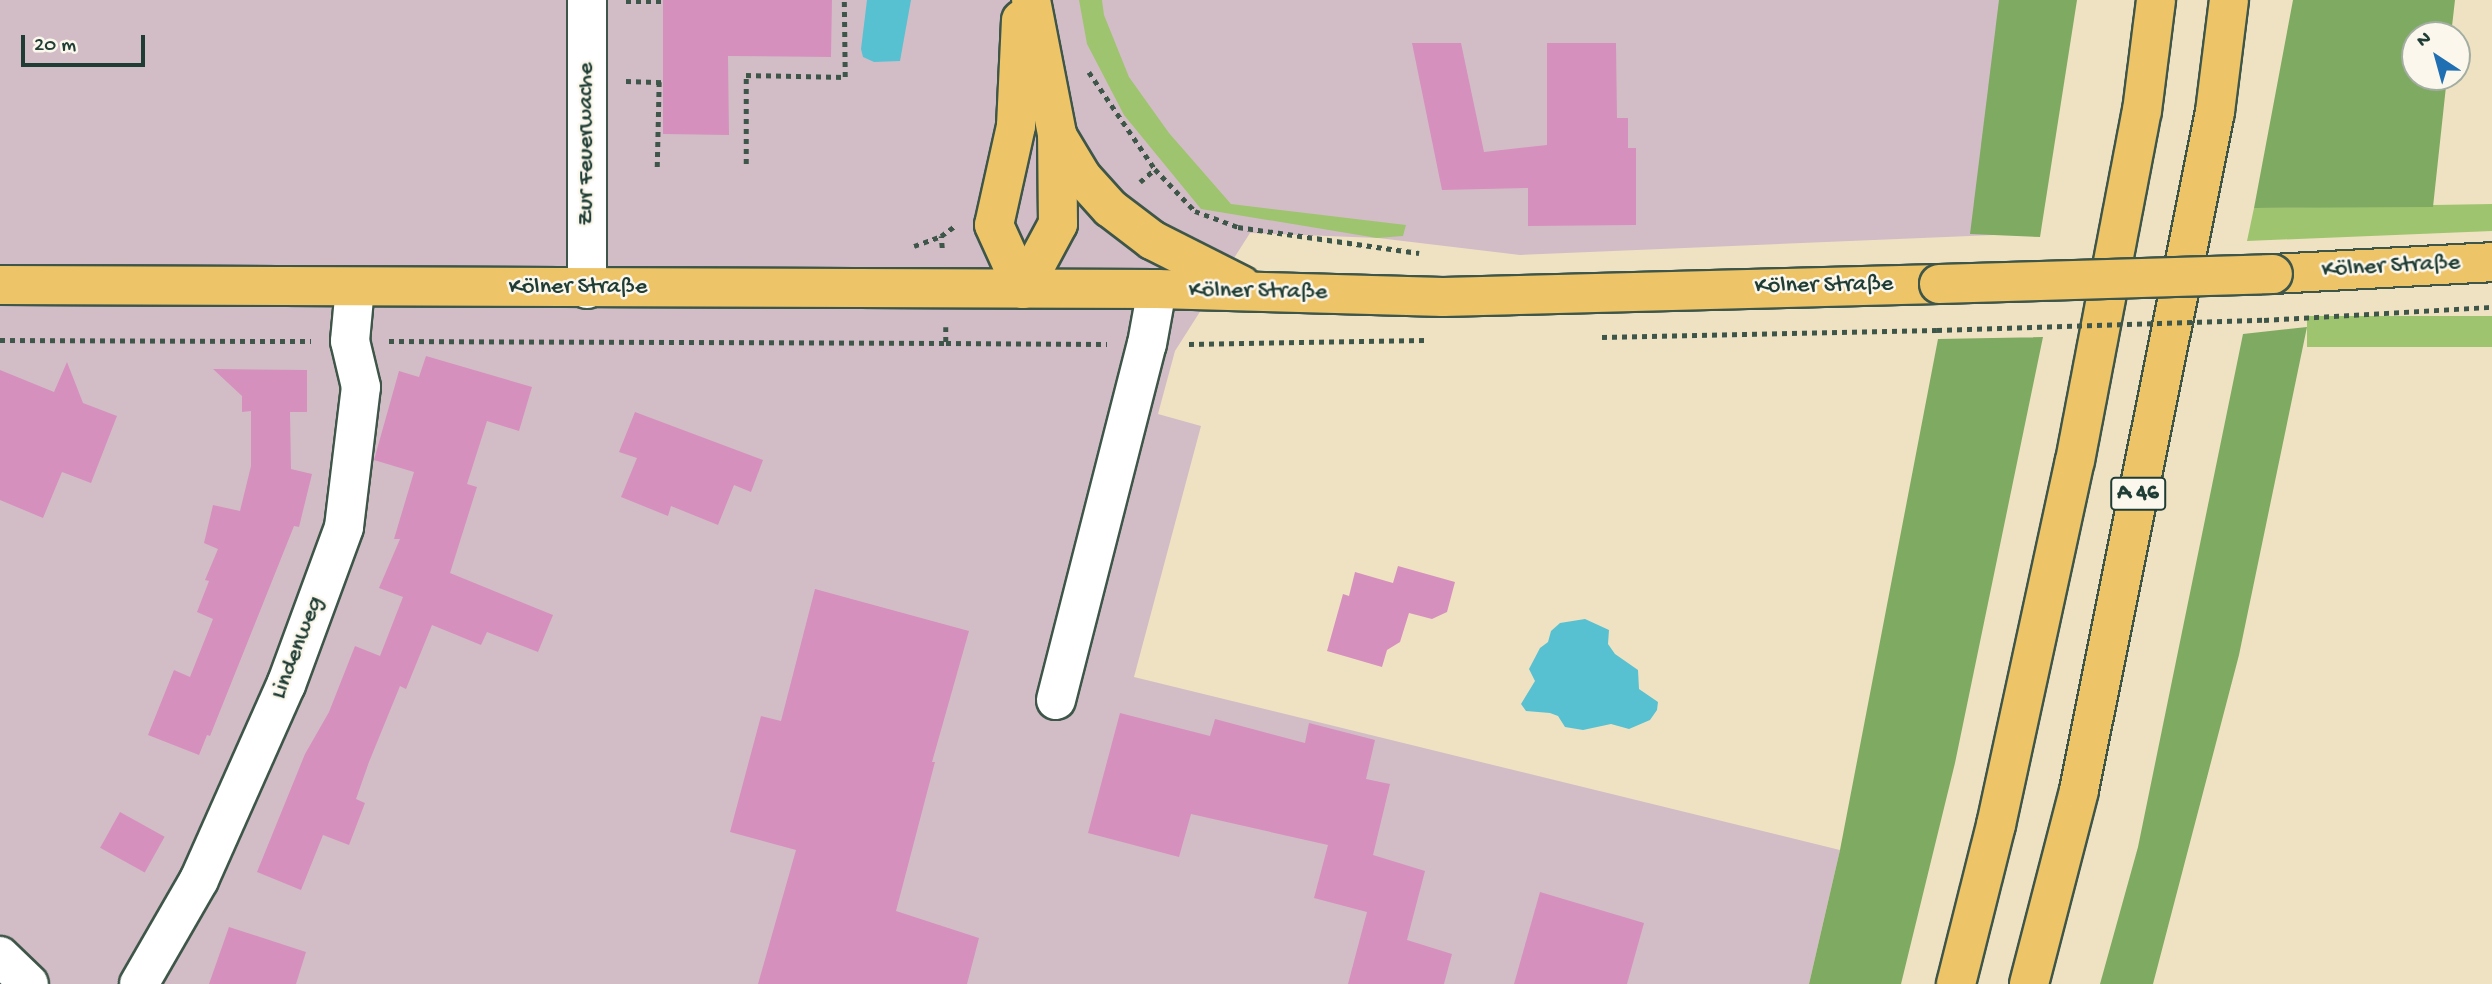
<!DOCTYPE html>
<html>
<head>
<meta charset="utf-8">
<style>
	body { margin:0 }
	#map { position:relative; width:2492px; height:984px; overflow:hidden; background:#efe2c3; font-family:"Gochi Hand",sans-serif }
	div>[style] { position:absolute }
	.industrial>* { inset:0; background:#d2bdc7 }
	.green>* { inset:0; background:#9fc46f; transform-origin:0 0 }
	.forest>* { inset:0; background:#7faa62 }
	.water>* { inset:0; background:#57c1d2 }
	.building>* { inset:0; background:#d690bd; transform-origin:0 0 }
	.path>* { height:4.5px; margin-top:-2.25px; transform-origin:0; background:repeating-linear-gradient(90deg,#3e5649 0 5px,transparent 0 10px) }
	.roads { filter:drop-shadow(2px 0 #3e5649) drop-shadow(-2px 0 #3e5649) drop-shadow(0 2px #3e5649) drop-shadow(0 -2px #3e5649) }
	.minor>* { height:38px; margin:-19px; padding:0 19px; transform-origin:19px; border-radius:19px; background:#fff }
	.major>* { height:38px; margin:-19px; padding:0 19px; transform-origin:19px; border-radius:19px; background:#eec469 }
	.highway>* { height:38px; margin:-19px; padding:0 19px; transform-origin:19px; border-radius:19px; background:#eec469 }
	.path-bridge>* { height:4.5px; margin-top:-2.25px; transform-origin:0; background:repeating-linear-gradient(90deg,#3e5649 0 5px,transparent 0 10px) }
	.bridges { filter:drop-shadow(2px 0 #3e5649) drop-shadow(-2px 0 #3e5649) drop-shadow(0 2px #3e5649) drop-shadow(0 -2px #3e5649) }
	.major-bridge>* { height:38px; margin:-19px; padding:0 19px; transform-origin:19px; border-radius:19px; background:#eec469 }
	span { translate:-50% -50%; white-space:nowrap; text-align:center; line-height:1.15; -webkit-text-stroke:5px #fbf7ec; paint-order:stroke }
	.shield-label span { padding:2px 5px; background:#fbf7ec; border:2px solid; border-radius:5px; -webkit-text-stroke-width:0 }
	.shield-label { font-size:23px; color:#1f3d34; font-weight:700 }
	.street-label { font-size:24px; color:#1f3d34 }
	.north { position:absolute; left:2401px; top:21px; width:70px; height:70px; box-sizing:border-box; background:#fbf7ec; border:2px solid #a3ada2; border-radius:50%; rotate:324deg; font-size:19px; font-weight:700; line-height:28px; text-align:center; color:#1f3d34 }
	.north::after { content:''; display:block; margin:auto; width:24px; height:32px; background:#1f6fb2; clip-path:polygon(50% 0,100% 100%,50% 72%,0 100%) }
	.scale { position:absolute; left:21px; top:35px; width:124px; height:32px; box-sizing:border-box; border:4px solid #1f3d34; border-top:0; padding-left:9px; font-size:21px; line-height:24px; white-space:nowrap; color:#1f3d34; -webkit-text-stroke:5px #fbf7ec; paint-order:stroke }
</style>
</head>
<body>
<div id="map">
	<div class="industrial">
		<div style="clip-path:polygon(0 0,2047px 0,2018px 234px,1520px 255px,1378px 238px,1250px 233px,1175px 351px,1158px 414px,1201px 426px,1134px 677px,1840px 850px,1809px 984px,0 984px)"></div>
	</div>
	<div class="green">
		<div style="clip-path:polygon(1079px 0,1102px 0,1104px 15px,1129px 77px,1169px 133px,1231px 204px,1406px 225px,1403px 236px,1377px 238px,1201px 209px,1124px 115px,1087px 44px)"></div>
		<div style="clip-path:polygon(2492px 204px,2492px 231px,2247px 241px,2254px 208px)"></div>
		<div style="left:2492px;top:316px;width:31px;height:185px;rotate:90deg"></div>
	</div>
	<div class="forest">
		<div style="clip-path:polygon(1999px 0,2077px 0,2040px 237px,1970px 234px)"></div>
		<div style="clip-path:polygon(2293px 0,2455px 0,2451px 35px,2415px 35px,2415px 77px,2447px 77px,2433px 207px,2254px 208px)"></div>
		<div style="clip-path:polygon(2307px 327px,2239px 655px,2153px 984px,2100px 984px,2138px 847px,2243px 334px)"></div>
		<div style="clip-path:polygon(2043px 337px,1955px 763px,1901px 984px,1809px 984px,1840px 850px,1938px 339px)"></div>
	</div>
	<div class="water">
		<div style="clip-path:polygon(867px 0,911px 0,900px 61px,874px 62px,863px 57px,861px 49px)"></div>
		<div style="clip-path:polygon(1585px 619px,1609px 630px,1608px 644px,1615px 654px,1638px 670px,1639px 689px,1658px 702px,1657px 710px,1650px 720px,1629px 729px,1611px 724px,1583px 730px,1565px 727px,1558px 716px,1550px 713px,1526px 711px,1521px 704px,1535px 681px,1529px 669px,1540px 648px,1548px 642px,1551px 631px,1560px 623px)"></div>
	</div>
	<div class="building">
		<div style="clip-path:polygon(663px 0,832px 0,831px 57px,728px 56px,729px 135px,663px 134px)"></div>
		<div style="clip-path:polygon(1412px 43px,1461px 43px,1484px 152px,1547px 145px,1547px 43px,1616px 43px,1617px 118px,1628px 118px,1628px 148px,1636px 148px,1636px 225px,1528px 226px,1528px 188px,1442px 190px)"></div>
		<div style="clip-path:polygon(426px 356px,532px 387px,519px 431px,487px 421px,467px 484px,477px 487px,450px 573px,553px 615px,538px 652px,487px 632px,481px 645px,432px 625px,406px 689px,400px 686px,369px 762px,356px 799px,365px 803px,349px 845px,323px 835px,301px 890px,257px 872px,305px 754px,329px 712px,355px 646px,380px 656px,403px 597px,379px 588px,400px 539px,394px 539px,414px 472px,374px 460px,399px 371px,419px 377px)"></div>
		<div style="clip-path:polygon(67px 362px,83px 403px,117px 416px,91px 483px,62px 472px,43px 518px,0 500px,0 370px,54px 392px)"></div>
		<div style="clip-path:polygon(213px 369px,307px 370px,307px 412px,290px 412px,291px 469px,312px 474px,299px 527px,294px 526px,210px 736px,207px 735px,199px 755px,148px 735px,174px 670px,190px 677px,213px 619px,197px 612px,209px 581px,205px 580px,218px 549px,204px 543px,213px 505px,240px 511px,251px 466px,251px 411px,242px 412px,242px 396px)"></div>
		<div style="clip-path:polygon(635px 412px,763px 460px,751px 492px,734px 485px,718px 525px,671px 506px,668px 516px,621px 497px,637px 458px,619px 452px)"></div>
		<div style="clip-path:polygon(1398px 566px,1455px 582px,1447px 612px,1432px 619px,1409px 613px,1400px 642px,1387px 650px,1382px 667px,1327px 651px,1343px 594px,1349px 596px,1355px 572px,1393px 583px)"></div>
		<div style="clip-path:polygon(815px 589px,969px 631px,932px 762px,935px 762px,896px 911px,979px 938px,967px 984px,758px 984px,796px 850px,730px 832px,761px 716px,781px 721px)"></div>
		<div style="clip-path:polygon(1120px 713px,1210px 736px,1215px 719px,1305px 743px,1309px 723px,1375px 740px,1366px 779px,1390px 784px,1373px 855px,1425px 871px,1407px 940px,1452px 954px,1444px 984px,1348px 984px,1367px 912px,1314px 898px,1328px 845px,1191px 814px,1179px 857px,1088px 833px)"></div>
		<div style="left:120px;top:812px;width:51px;height:41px;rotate:29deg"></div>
		<div style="clip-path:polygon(1540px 892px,1644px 923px,1627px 984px,1514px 984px)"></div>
		<div style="clip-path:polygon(229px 927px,306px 952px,296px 984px,209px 984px)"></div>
	</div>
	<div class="path">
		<div style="left:626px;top:2px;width:37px"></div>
		<div style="left:1089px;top:72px;width:117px;rotate:55.8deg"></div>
		<div style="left:1155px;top:169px;width:58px;rotate:46.4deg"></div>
		<div style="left:1195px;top:211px;width:46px;rotate:20.4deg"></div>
		<div style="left:1238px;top:227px;width:183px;rotate:8.2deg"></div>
		<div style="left:626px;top:81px;width:38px;rotate:2deg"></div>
		<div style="left:746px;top:164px;width:89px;rotate:-90deg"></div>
		<div style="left:746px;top:75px;width:99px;rotate:1.2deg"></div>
		<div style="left:845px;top:77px;width:77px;rotate:-90.7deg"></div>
		<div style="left:657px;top:167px;width:85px;rotate:-88.7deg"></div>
		<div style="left:1140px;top:182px;width:20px;rotate:-41deg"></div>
		<div style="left:914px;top:246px;width:29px;rotate:-20deg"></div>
		<div style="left:942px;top:248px;width:12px;rotate:-95deg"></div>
		<div style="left:941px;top:236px;width:17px;rotate:-36deg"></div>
		<div style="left:2264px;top:320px;width:228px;rotate:-3.3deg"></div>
		<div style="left:946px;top:327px;width:16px;rotate:90deg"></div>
		<div style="left:946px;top:343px;width:161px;rotate:0.4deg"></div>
		<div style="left:1602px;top:337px;width:335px;rotate:-1.2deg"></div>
		<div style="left:0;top:340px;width:311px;rotate:0.2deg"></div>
		<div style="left:389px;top:341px;width:557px;rotate:0.21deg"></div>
		<div style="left:1189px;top:344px;width:236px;rotate:-1deg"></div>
	</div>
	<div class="roads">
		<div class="minor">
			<div style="left:587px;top:289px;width:289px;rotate:-90deg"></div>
			<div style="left:1056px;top:700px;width:367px;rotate:-75.7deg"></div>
			<div style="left:1147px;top:344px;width:56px;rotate:-79.7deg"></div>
			<div style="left:0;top:956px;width:40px;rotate:44deg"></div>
			<div style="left:139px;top:984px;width:120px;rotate:-60deg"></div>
			<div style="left:199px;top:880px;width:214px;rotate:-66deg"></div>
			<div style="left:286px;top:685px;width:168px;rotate:-69.8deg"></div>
			<div style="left:344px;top:527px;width:141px;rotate:-83.1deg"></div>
			<div style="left:361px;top:387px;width:47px;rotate:-103.4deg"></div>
			<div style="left:350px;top:341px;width:54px;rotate:-84.7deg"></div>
		</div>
		<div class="major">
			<div style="left:1021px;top:20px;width:106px;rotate:92.7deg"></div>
			<div style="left:1016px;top:126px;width:101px;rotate:102.5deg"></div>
			<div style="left:994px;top:225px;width:70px;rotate:65.6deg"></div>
			<div style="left:1058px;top:137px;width:47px;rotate:59deg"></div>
			<div style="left:1082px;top:177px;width:42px;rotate:47.9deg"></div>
			<div style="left:1110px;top:208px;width:53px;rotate:37.3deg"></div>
			<div style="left:1152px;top:240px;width:100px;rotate:26.8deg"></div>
			<div style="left:2273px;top:274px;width:219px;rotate:-3.1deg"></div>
			<div style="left:0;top:285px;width:1157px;rotate:0.2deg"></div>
			<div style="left:1157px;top:289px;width:286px;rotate:1.6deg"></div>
			<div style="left:1443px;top:297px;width:496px;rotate:-1.5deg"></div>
			<div style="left:1023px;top:289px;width:74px;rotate:-61.7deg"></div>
			<div style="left:1058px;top:224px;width:90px;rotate:-90.6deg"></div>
			<div style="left:1057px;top:134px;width:136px;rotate:-101deg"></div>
		</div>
		<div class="highway">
			<div style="left:1956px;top:984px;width:164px;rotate:-75.9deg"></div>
			<div style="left:1996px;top:825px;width:372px;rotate:-77.8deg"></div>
			<div style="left:2075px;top:461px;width:356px;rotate:-79.2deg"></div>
			<div style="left:2142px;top:111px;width:112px;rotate:-82.8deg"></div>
			<div style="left:2029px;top:984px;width:200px;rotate:-75.5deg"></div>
			<div style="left:2079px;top:790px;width:692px;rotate:-78.66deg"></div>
			<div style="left:2215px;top:112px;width:113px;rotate:-82.9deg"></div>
		</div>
	</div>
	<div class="path-bridge">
		<div style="left:1937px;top:330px;width:327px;rotate:-1.8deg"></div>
	</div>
	<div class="bridges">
		<div class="major-bridge">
			<div style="left:1939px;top:284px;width:334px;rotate:-1.7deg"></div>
		</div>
	</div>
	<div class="shield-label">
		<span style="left:2138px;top:494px">A 46</span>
	</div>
	<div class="street-label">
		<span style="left:587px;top:144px;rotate:-90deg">Zur Feuerwache</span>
		<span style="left:2391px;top:267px;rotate:-3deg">Kölner Straße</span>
		<span style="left:1824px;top:286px;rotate:-1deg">Kölner Straße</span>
		<span style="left:578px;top:288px">Kölner Straße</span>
		<span style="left:1258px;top:292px;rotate:1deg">Kölner Straße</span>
		<span style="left:298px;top:648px;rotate:-69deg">Lindenweg</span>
	</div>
	<div class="north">N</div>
	<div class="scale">20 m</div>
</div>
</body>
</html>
